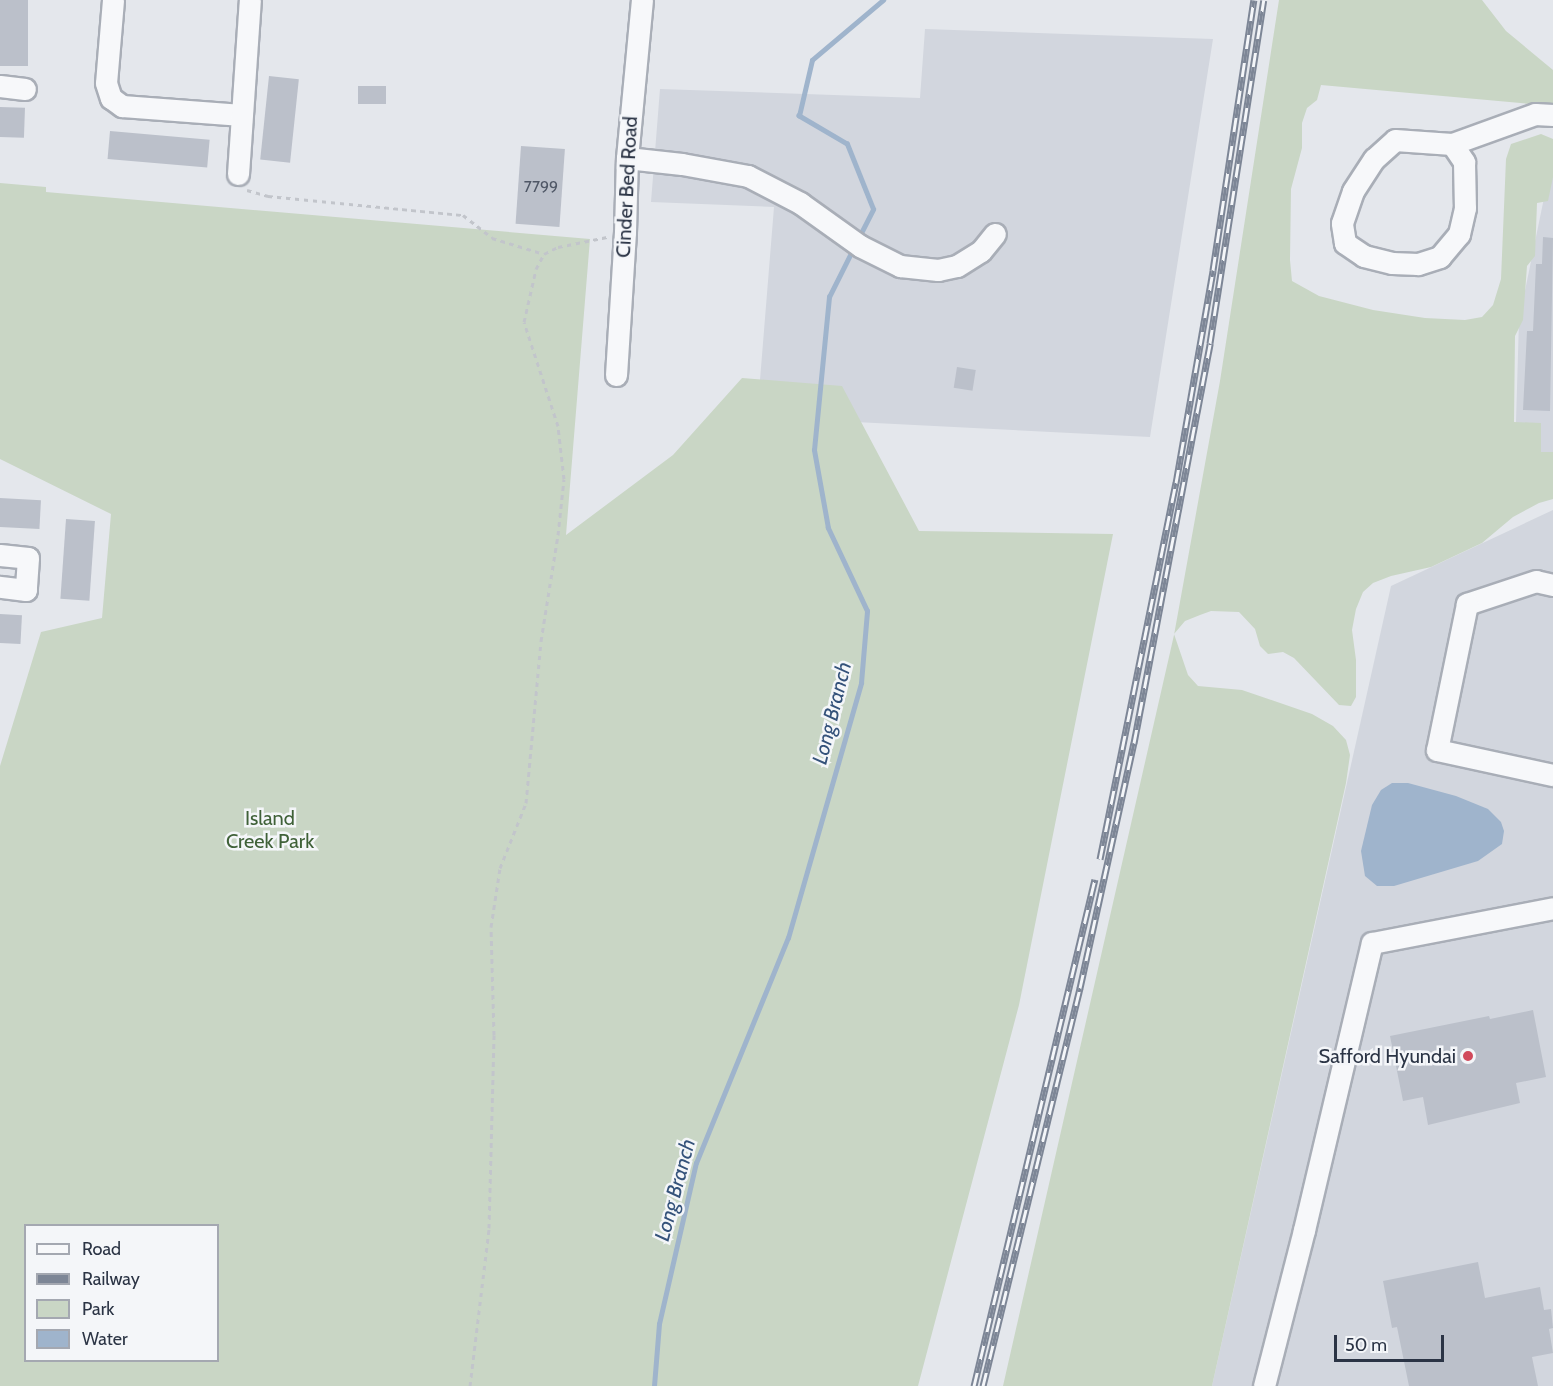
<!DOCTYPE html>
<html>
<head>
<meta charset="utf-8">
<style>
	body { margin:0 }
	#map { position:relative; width:1553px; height:1386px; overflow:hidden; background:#e4e7ec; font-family:Cabin,sans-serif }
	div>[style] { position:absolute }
	.built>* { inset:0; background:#d2d6de }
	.green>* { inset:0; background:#c9d6c5 }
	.water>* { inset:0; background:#9fb4cc }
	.stream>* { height:4.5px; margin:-2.25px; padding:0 2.25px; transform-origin:2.25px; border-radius:2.25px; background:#9fb4cc }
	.building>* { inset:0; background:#bbc0ca; transform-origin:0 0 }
	.path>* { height:3px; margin-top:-1.5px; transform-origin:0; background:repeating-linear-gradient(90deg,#c2c5cb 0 4.5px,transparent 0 9px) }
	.roads { filter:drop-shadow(2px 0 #a9aeb7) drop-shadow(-2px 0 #a9aeb7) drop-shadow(0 2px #a9aeb7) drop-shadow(0 -2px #a9aeb7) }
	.minor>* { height:21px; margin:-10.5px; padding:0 10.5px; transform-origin:10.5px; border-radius:10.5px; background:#f7f8fa }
	.rail>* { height:7px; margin-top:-3.5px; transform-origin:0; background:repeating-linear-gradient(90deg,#f4f6f9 0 14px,#7d8696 0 28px); box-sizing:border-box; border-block:2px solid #7d8696 }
	.dots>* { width:16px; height:16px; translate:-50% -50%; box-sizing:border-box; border:3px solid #f4f6f9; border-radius:50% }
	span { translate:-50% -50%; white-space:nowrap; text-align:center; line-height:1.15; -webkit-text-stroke:5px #f4f6f9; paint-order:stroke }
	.number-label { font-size:16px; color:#4f5766 }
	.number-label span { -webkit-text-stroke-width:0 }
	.street-label { font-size:20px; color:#2b3445 }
	.park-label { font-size:20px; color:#3f6138 }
	.poi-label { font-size:20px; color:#2b3445 }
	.right { translate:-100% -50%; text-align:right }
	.water-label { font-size:21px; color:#34527a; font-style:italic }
	.legend { position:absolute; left:24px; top:1224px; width:195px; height:138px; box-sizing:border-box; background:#f4f6f9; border:2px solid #a4a8b1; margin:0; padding:8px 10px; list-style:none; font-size:18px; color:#2b3445 }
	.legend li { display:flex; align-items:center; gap:12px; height:30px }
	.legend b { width:30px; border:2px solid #a4a8b1 }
	.scale { position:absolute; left:1334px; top:1335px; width:110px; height:27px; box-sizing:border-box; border:3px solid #2b3445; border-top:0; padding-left:8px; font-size:18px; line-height:21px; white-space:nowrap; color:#2b3445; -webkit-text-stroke:4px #f4f6f9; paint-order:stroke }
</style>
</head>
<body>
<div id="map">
	<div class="built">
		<div style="clip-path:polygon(925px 29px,1213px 39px,1150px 437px,757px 417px,774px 207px,651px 202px,660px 89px,920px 98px)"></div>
		<div style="clip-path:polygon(1553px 154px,1553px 458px,1515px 456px,1519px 320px)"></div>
		<div style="clip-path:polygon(1553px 510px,1553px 1386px,1212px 1386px,1391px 586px)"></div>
	</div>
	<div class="green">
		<div style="clip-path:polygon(1279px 0,1482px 0,1506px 31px,1553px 70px,1553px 106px,1321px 85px,1317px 100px,1307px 108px,1302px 123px,1302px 148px,1291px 189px,1290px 260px,1292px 281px,1319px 296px,1373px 310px,1425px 318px,1465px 320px,1482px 317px,1493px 305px,1501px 279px,1506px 159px,1511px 144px,1541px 134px,1553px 139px,1553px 177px,1548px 201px,1537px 203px,1535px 256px,1527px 266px,1523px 320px,1515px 336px,1514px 422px,1541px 423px,1541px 452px,1553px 452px,1553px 499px,1539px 503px,1513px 517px,1482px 543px,1431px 567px,1391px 576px,1373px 583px,1363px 592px,1356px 609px,1352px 630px,1356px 660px,1356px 697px,1351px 706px,1339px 705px,1294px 658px,1283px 652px,1268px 654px,1260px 646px,1255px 629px,1239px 612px,1211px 611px,1200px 615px,1185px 621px,1174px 634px,1188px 675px,1198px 686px,1242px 690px,1312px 714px,1333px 726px,1346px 740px,1350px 755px,1346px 783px,1212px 1386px,1003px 1386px,1174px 635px,1220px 381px)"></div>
		<div style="clip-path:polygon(evenodd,0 183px,46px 187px,46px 192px,590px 239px,566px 535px,673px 455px,742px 378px,842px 386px,919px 531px,1113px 534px,1019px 1005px,918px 1386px,0 1386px,0 766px,41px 632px,102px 618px,111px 514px,0 459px,0 183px,26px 1226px,218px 1226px,218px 1360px,26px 1360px,26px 1226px)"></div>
	</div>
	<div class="water">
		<div style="clip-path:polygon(1392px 783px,1408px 783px,1456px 796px,1488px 809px,1501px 822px,1504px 831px,1502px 844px,1478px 861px,1394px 886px,1377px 886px,1365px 876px,1361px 851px,1372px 805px,1381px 790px)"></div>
	</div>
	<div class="stream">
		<div style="left:859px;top:237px;width:31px;rotate:-63deg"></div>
		<div style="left:873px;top:209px;width:70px;rotate:-111.8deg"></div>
		<div style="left:847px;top:144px;width:56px;rotate:-149.7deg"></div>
		<div style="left:799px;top:116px;width:57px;rotate:-76.9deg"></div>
		<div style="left:812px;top:60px;width:93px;rotate:-40.2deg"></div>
		<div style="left:654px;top:1386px;width:62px;rotate:-85.4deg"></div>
		<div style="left:659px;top:1324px;width:165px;rotate:-77.1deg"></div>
		<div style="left:696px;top:1163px;width:243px;rotate:-67.8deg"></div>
		<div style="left:788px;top:938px;width:265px;rotate:-74deg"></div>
		<div style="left:861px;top:683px;width:72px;rotate:-85.2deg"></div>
		<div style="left:867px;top:611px;width:92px;rotate:-115.2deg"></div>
		<div style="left:828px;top:528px;width:79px;rotate:-100.2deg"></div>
		<div style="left:814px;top:450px;width:154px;rotate:-84.4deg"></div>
		<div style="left:829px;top:297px;width:56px;rotate:-63.4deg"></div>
	</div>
	<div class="building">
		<div style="left:0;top:0;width:28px;height:66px"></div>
		<div style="left:269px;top:76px;width:30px;height:84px;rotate:6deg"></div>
		<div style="left:358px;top:86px;width:28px;height:18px"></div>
		<div style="left:0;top:107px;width:25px;height:30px;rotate:2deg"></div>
		<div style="left:110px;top:131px;width:100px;height:28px;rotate:5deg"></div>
		<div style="left:521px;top:146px;width:44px;height:78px;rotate:4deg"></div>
		<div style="clip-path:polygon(1543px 237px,1553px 238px,1550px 411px,1523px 410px,1527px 331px,1533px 331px,1536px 264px,1542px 264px)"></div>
		<div style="left:957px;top:367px;width:19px;height:21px;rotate:9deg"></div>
		<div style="left:0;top:498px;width:41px;height:29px;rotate:3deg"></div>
		<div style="left:66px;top:519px;width:29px;height:80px;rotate:4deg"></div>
		<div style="left:0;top:614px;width:22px;height:29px;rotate:3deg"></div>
		<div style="clip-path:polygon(1533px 1010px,1546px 1077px,1516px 1083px,1520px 1103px,1428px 1125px,1423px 1097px,1403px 1101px,1390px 1036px,1489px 1016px,1490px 1019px)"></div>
		<div style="clip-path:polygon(1478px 1262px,1485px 1298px,1540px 1287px,1544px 1310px,1551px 1309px,1553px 1328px,1549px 1329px,1553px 1353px,1532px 1357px,1538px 1386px,1409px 1386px,1397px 1327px,1392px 1328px,1383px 1281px)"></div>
	</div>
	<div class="path">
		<div style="left:247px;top:190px;width:22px;rotate:16deg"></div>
		<div style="left:268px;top:196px;width:196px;rotate:5.6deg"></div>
		<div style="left:463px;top:215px;width:37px;rotate:38deg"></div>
		<div style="left:492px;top:238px;width:54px;rotate:17.1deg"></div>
		<div style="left:470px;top:1386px;width:159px;rotate:-83.1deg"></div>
		<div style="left:489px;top:1228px;width:193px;rotate:-88.5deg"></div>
		<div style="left:494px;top:1035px;width:108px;rotate:-91.6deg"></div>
		<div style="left:491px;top:927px;width:60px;rotate:-81.3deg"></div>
		<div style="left:500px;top:868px;width:70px;rotate:-68.2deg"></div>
		<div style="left:526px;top:803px;width:163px;rotate:-84.7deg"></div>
		<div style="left:541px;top:641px;width:107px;rotate:-80.9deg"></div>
		<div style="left:558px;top:535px;width:56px;rotate:-83.9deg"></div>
		<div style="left:564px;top:479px;width:53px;rotate:-96.5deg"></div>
		<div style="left:558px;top:426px;width:109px;rotate:-108.1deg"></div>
		<div style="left:524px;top:322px;width:54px;rotate:-77.2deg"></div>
		<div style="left:536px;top:269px;width:17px;rotate:-62deg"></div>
		<div style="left:544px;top:254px;width:16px;rotate:-27deg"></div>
		<div style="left:558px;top:247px;width:50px;rotate:-11.5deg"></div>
	</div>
	<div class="roads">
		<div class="minor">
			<div style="left:113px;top:0;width:83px;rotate:94.8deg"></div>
			<div style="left:106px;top:83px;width:16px;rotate:72deg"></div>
			<div style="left:111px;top:98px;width:14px;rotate:36deg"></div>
			<div style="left:122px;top:106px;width:120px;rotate:4.3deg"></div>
			<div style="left:0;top:86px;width:25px;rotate:7deg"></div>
			<div style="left:1452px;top:144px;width:22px;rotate:56deg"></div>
			<div style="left:1464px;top:162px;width:46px;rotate:88.8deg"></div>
			<div style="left:1465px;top:208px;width:27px;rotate:103deg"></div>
			<div style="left:1459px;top:234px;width:30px;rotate:130deg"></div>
			<div style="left:1440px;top:257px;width:23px;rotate:162deg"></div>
			<div style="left:1418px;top:264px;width:26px;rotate:-178deg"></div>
			<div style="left:1392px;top:263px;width:29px;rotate:-166deg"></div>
			<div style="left:1364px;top:256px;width:23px;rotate:-146deg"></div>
			<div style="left:1345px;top:243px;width:20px;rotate:-99deg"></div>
			<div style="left:1342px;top:223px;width:34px;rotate:-71deg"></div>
			<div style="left:1353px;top:191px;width:38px;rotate:-57deg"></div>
			<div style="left:1374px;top:159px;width:28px;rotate:-42deg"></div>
			<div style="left:1395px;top:140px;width:57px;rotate:4deg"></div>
			<div style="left:1452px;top:144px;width:88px;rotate:-19.9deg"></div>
			<div style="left:1535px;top:114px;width:18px;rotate:3deg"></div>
			<div style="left:627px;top:158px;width:55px;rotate:6.2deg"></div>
			<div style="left:682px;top:164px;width:67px;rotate:10.3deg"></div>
			<div style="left:748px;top:176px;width:59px;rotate:27.4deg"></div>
			<div style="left:800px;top:203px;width:74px;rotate:35.6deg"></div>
			<div style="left:860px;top:246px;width:45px;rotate:26.6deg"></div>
			<div style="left:900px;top:266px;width:38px;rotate:6deg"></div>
			<div style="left:938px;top:270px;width:19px;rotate:-12deg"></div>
			<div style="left:957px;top:266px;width:28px;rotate:-32deg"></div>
			<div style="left:981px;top:251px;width:22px;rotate:-51deg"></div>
			<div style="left:238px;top:174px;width:174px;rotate:-86.1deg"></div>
			<div style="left:616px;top:375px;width:143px;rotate:-86.4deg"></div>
			<div style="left:625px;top:232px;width:74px;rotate:-88.5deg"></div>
			<div style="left:627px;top:158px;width:159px;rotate:-84.6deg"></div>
			<div style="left:0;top:555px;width:28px;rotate:6deg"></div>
			<div style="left:28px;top:558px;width:32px;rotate:94deg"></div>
			<div style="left:26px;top:590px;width:26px;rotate:-173deg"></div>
			<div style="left:1553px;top:585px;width:17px;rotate:-167deg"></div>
			<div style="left:1536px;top:581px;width:73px;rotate:161.6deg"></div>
			<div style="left:1467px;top:604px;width:149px;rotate:101.6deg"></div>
			<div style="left:1437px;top:750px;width:119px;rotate:12.2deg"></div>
			<div style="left:1264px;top:1386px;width:161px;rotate:-75.6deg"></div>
			<div style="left:1304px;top:1230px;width:295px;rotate:-76.7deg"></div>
			<div style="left:1372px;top:943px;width:184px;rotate:-10.9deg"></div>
		</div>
	</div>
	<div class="rail">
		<div style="left:1100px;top:859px;width:384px;rotate:-78.6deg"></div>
		<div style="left:1176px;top:483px;width:216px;rotate:-80.1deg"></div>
		<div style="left:1213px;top:270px;width:273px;rotate:-81.4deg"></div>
		<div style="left:974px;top:1386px;width:521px;rotate:-76.58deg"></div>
		<div style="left:983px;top:1386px;width:410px;rotate:-76.3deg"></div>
		<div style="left:1080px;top:988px;width:251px;rotate:-77.6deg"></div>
		<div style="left:1134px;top:743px;width:407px;rotate:-79.2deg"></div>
		<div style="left:1210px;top:343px;width:347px;rotate:-81.1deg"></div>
	</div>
	<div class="dots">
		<div style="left:1468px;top:1056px;background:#d1495b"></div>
	</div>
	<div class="number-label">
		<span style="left:541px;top:187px">7799</span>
	</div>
	<div class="street-label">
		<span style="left:627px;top:187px;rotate:-87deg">Cinder Bed Road</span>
	</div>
	<div class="park-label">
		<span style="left:270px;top:830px">Island<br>Creek Park</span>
	</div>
	<div class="poi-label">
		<span class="right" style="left:1456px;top:1056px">Safford Hyundai</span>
	</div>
	<div class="water-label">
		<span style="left:832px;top:713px;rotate:-76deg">Long Branch</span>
		<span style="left:675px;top:1190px;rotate:-75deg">Long Branch</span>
	</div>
	<ul class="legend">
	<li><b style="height:8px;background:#f7f8fa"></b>Road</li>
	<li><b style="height:8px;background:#7d8696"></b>Railway</li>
	<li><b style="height:16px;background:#c9d6c5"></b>Park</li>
	<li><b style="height:16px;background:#9fb4cc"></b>Water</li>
	</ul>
	<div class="scale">50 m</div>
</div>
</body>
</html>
